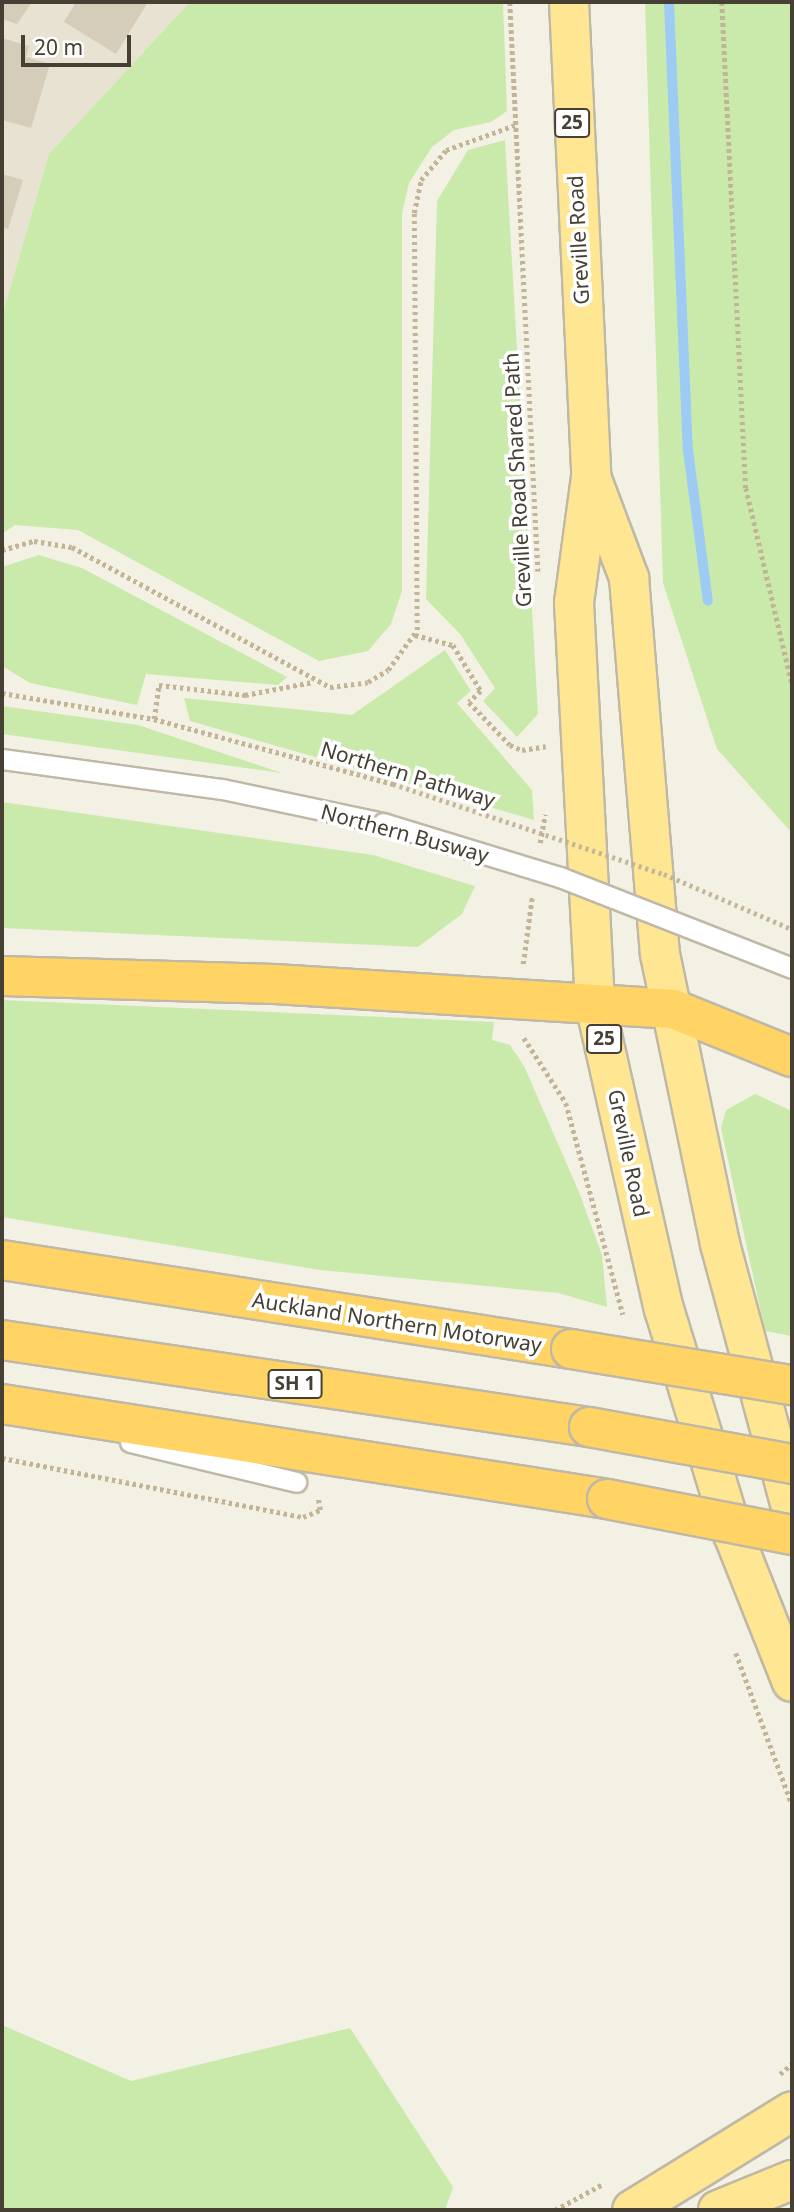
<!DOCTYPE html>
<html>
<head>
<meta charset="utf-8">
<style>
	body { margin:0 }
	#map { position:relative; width:794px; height:2212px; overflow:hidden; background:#f3f0e4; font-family:"Noto Sans",sans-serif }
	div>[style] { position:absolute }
	.residential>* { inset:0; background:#e7e2d2 }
	.green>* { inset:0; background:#caeaab }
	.stream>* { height:10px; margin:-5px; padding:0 5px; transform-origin:5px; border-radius:5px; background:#9dcbf4 }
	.building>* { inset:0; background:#d5ccb9 }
	.path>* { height:4.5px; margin-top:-2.25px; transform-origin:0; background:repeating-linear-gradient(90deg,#c2b597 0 3.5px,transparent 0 7px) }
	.roads { filter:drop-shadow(2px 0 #bfb8a7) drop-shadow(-2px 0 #bfb8a7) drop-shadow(0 2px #bfb8a7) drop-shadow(0 -2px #bfb8a7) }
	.service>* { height:19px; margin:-9.5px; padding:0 9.5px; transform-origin:9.5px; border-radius:9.5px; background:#fff }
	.primary>* { height:38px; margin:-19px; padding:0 19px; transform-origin:19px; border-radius:19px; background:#ffe692 }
	.motorway>* { height:38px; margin:-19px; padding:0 19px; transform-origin:19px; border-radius:19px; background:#ffd464 }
	.path-bridge>* { height:4.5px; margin-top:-2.25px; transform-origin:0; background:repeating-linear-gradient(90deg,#c2b597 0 3.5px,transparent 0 7px) }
	.bridges { filter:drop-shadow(2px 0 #bfb8a7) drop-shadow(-2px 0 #bfb8a7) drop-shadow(0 2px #bfb8a7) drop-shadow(0 -2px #bfb8a7) }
	.service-bridge>* { height:19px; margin:-9.5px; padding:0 9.5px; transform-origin:9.5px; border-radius:9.5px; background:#fff }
	.motorway-bridge>* { height:38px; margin:-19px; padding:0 19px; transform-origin:19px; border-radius:19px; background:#ffd464 }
	span { translate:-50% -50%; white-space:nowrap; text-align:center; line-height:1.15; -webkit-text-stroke:7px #fff; paint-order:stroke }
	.shield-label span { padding:2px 5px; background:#fff; border:2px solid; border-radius:5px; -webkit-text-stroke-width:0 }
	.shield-label { font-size:19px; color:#464034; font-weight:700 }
	.street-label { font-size:21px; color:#464034 }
	.frame { position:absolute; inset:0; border:4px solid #464034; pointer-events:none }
	.scale { position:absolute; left:21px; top:35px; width:110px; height:32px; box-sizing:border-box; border:4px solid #464034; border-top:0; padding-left:9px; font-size:21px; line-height:24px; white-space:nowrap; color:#464034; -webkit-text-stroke:5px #fff; paint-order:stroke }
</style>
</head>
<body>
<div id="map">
	<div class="residential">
		<div style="clip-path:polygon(2px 2px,190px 2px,49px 154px,2px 316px)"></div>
	</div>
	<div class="green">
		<div style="clip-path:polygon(190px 2px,503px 2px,507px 111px,491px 122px,454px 130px,432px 147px,409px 183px,402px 213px,402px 591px,391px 624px,368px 651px,319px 661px,78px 530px,15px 525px,2px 534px,2px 316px,49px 154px)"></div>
		<div style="clip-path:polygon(645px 2px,792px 2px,792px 833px,717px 749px,663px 583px)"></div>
		<div style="clip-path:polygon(505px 140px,538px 714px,517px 737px,483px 701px,495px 688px,460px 634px,426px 599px,437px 201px,468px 150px)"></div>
		<div style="clip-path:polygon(39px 555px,82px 568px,287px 677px,278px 685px,146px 674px,137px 705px,30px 683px,2px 666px,2px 567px)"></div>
		<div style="clip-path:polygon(445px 650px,471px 691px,457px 703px,532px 790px,534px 820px,190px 721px,184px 698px,352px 715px)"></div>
		<div style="clip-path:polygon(2px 706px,138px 725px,282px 773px,2px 734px)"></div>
		<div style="clip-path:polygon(2px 802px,373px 855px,475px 886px,462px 914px,418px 947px,2px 928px)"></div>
		<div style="clip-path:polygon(2px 1000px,494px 1022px,492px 1040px,510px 1045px,524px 1066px,579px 1192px,602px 1255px,607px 1307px,558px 1293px,320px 1270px,2px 1217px)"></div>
		<div style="clip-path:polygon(755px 1094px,792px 1111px,792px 1336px,765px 1331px,721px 1128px,726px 1110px)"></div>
		<div style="clip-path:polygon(2px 2025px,131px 2081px,350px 2028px,453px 2187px,445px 2210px,2px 2210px)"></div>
	</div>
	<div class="stream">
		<div style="left:669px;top:2px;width:448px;rotate:87.6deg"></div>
		<div style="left:688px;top:450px;width:152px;rotate:82.5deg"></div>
	</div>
	<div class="building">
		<div style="clip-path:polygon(2px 2px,32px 2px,17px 24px,2px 19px)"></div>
		<div style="clip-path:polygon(76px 2px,148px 2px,116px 54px,64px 22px)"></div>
		<div style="clip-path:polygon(2px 38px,29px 46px,26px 57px,50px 64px,31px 128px,2px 120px)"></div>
		<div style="clip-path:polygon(2px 174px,23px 180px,8px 229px,2px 227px)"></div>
	</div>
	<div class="path">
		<div style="left:510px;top:2px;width:570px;rotate:87.18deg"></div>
		<div style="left:722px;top:2px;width:487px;rotate:87.2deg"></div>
		<div style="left:746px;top:488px;width:201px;rotate:76.8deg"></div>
		<div style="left:2px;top:550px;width:33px;rotate:-16deg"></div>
		<div style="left:34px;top:541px;width:38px;rotate:9deg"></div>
		<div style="left:72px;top:547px;width:294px;rotate:28.5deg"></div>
		<div style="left:330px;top:687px;width:38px;rotate:-7deg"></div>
		<div style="left:368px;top:682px;width:23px;rotate:-31deg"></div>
		<div style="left:388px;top:670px;width:49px;rotate:-54.1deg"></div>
		<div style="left:417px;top:630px;width:417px;rotate:-90.4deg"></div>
		<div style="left:414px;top:213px;width:34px;rotate:-78deg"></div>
		<div style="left:421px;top:180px;width:39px;rotate:-50deg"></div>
		<div style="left:446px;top:150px;width:73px;rotate:-19.9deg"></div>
		<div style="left:415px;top:635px;width:39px;rotate:15deg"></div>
		<div style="left:453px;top:645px;width:54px;rotate:58.7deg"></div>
		<div style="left:481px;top:691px;width:16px;rotate:137deg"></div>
		<div style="left:469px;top:702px;width:59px;rotate:46.4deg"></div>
		<div style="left:510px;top:745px;width:13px;rotate:23deg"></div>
		<div style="left:522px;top:750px;width:24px;rotate:-9deg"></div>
		<div style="left:2px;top:693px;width:154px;rotate:9.7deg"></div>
		<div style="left:154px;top:719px;width:248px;rotate:15.2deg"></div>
		<div style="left:154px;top:719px;width:34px;rotate:-82deg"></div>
		<div style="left:159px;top:685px;width:87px;rotate:6.6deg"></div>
		<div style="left:245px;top:695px;width:69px;rotate:-10.8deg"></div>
		<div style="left:540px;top:843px;width:29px;rotate:-80deg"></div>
		<div style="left:523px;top:964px;width:68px;rotate:-82.3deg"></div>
		<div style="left:524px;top:1038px;width:77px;rotate:57.1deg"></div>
		<div style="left:566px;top:1103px;width:219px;rotate:74.9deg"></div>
		<div style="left:2px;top:1458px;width:307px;rotate:11.1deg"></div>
		<div style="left:303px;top:1517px;width:18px;rotate:-22deg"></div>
		<div style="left:320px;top:1510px;width:12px;rotate:-99deg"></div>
		<div style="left:736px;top:1653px;width:161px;rotate:69.7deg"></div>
		<div style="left:780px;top:2074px;width:16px;rotate:-40deg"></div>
		<div style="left:555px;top:2210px;width:55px;rotate:-28.4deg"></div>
	</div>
	<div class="roads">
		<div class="service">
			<div style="left:2px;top:759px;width:222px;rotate:7.8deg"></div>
			<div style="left:222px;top:789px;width:165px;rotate:11.9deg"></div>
			<div style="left:130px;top:1442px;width:171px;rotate:13.5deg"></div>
		</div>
		<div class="primary">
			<div style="left:569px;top:2px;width:476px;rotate:87.3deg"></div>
			<div style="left:591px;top:477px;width:127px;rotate:97.7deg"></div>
			<div style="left:574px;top:603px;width:402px;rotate:87deg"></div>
			<div style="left:595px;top:1004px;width:313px;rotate:77.3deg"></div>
			<div style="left:664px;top:1309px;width:235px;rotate:73deg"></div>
			<div style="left:733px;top:1534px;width:159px;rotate:68.3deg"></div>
			<div style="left:593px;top:482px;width:103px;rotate:69.4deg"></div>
			<div style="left:629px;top:578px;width:377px;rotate:85.3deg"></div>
			<div style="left:660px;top:954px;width:296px;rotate:78.3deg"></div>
			<div style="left:720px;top:1244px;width:276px;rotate:74.9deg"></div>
			<div style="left:632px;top:2210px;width:188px;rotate:-31.7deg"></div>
			<div style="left:718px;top:2210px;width:80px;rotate:-22.1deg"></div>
		</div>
		<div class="motorway">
			<div style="left:2px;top:976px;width:273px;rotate:1.7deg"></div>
			<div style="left:275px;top:984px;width:399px;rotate:3.6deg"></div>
			<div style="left:673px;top:1009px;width:128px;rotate:22deg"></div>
			<div style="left:2px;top:1260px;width:576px;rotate:8.89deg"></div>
			<div style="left:2px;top:1340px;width:593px;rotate:8.43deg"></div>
			<div style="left:2px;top:1404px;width:612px;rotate:8.92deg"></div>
		</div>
	</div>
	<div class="path-bridge">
		<div style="left:393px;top:784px;width:286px;rotate:18.4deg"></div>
		<div style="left:664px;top:874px;width:139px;rotate:23.3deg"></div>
	</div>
	<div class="bridges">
		<div class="service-bridge">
			<div style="left:383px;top:823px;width:185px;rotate:17deg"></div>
			<div style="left:560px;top:877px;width:249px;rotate:21.4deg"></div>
		</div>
		<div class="motorway-bridge">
			<div style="left:571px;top:1349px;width:224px;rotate:9.3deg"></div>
			<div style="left:589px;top:1427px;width:206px;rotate:10.3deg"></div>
			<div style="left:607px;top:1499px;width:188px;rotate:11deg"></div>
		</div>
	</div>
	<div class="shield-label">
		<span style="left:572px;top:123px">25</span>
		<span style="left:604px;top:1039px">25</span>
		<span style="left:295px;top:1384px">SH 1</span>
	</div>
	<div class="street-label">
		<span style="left:578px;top:240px;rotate:-93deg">Greville Road</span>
		<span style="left:517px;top:480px;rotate:-93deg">Greville Road Shared Path</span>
		<span style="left:408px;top:774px;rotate:17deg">Northern Pathway</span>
		<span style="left:405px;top:833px;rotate:15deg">Northern Busway</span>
		<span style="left:629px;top:1153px;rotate:78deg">Greville Road</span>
		<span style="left:397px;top:1322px;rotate:9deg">Auckland Northern Motorway</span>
	</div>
	<div class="frame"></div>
	<div class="scale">20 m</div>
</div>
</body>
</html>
